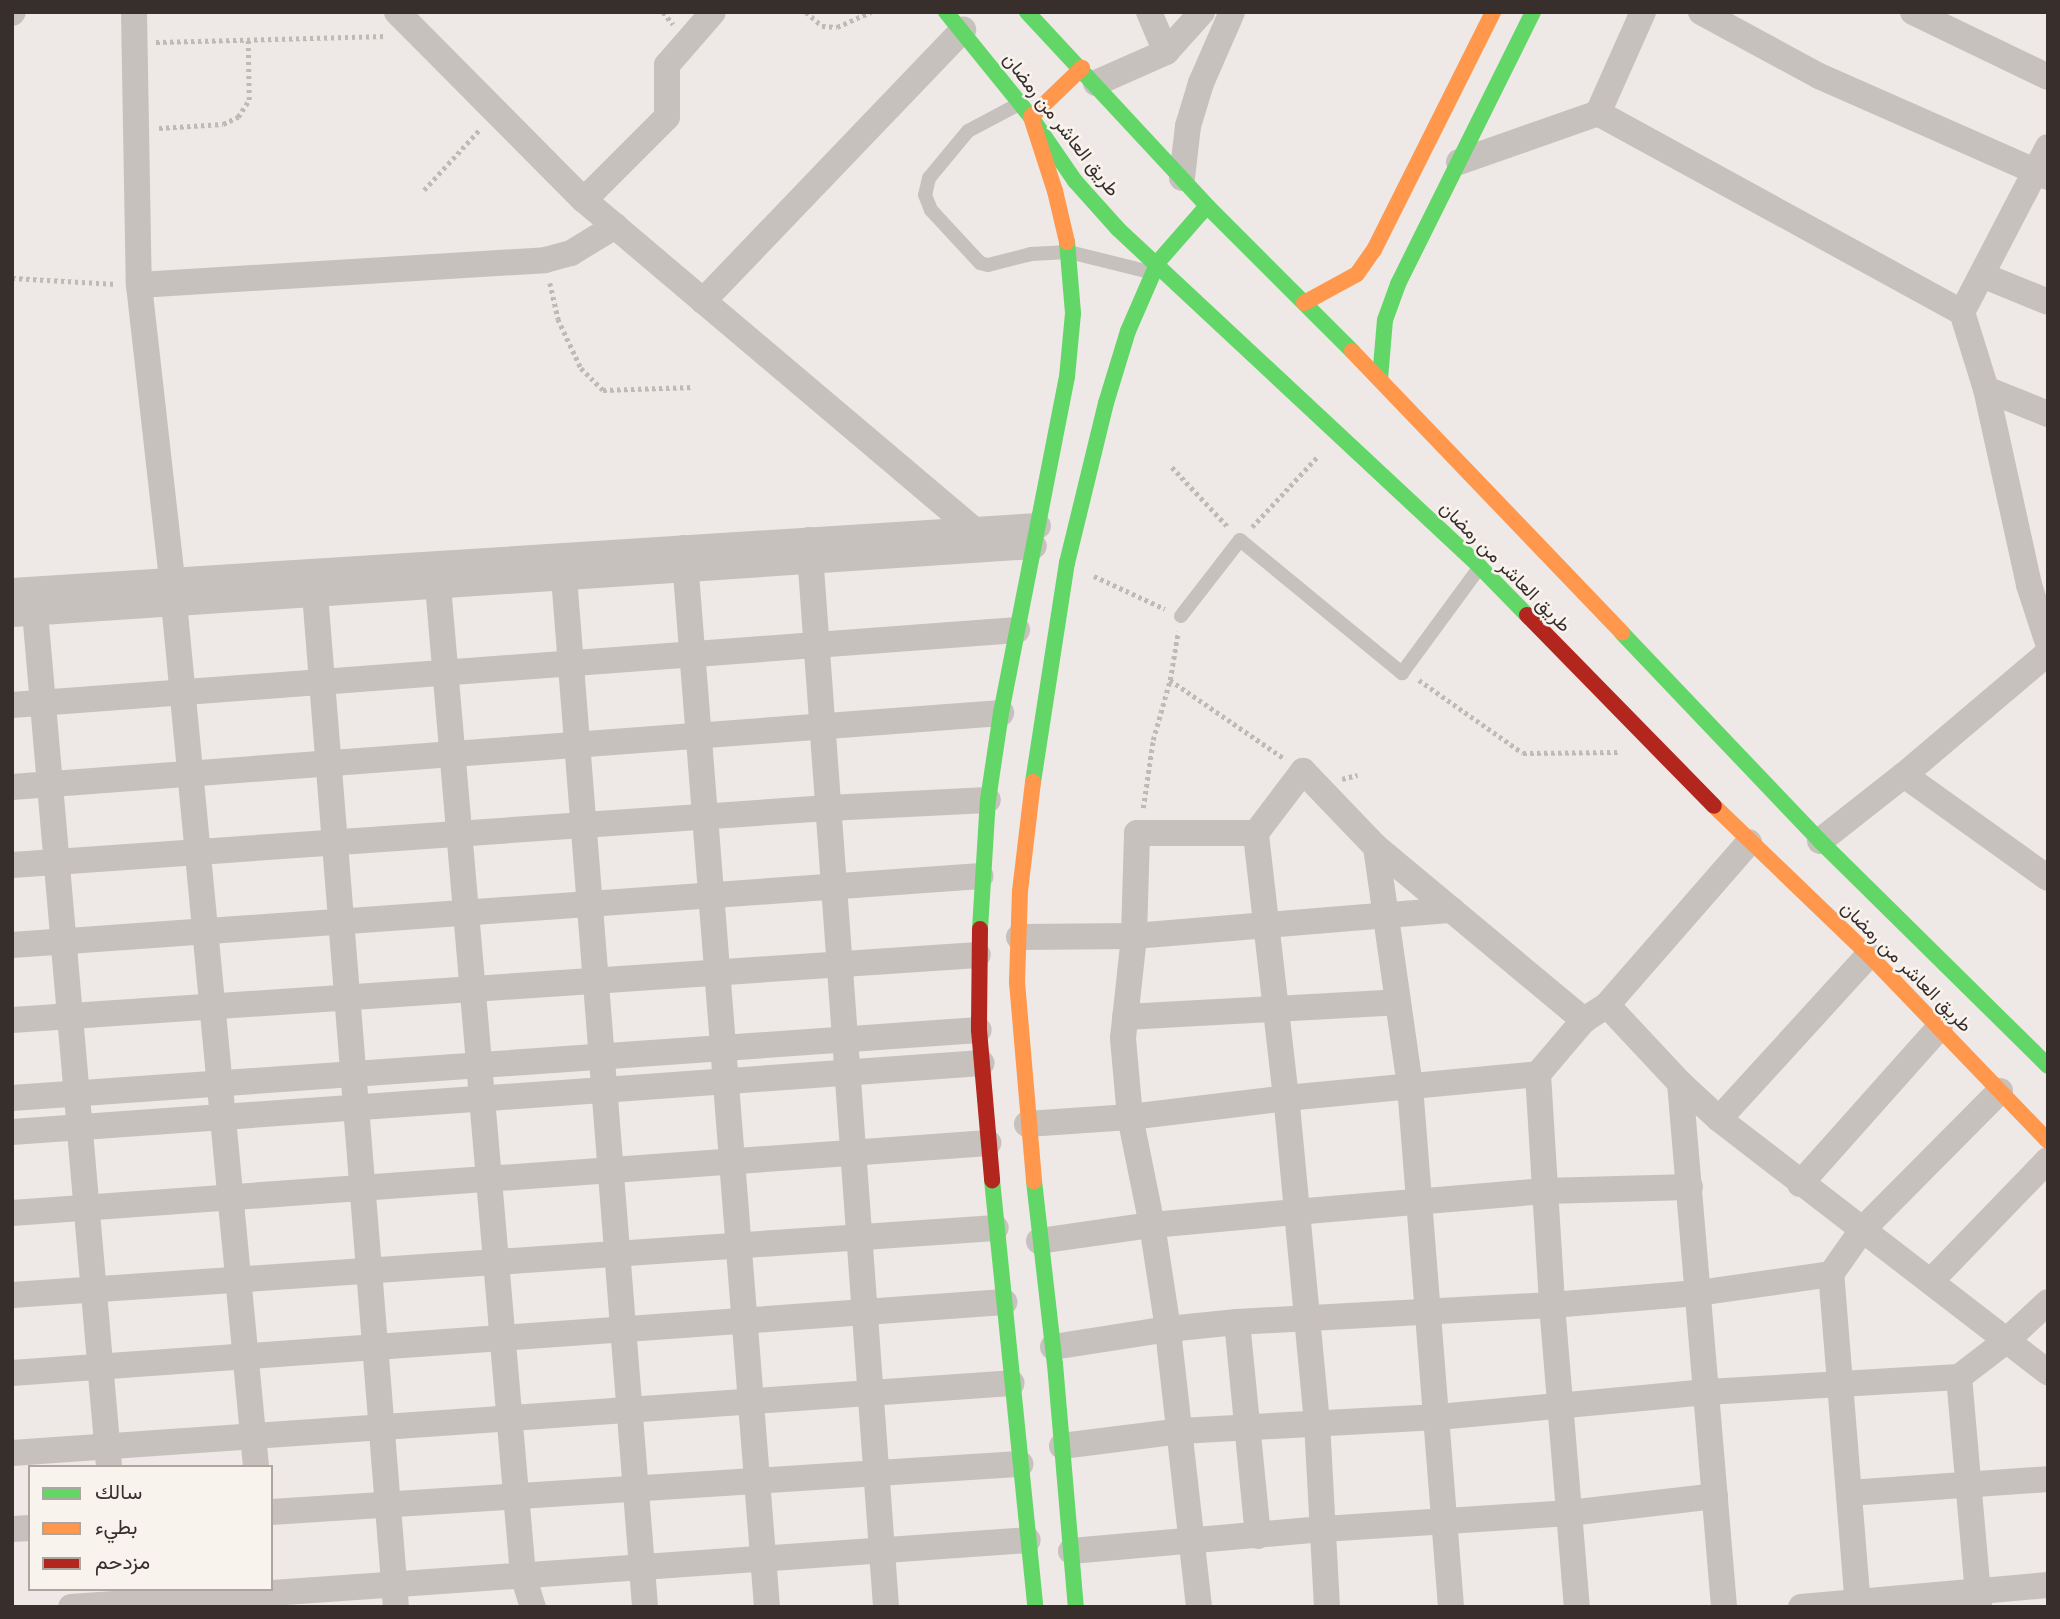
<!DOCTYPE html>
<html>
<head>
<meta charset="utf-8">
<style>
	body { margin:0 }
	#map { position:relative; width:2060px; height:1619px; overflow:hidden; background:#eee9e6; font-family:Lato,Vazirmatn,sans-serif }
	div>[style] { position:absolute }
	.path>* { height:4.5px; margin-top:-2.25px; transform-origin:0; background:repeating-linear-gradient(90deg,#c0bab6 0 3.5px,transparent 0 7px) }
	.lane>* { height:14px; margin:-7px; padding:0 7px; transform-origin:7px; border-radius:7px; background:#c7c1be }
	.street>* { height:26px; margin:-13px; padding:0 13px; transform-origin:13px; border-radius:13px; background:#c7c1be }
	.fast>* { height:16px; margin:-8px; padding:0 8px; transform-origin:8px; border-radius:8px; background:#63d668 }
	.slow>* { height:16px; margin:-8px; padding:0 8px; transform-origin:8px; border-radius:8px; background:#ff974d }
	.jam>* { height:16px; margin:-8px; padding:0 8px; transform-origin:8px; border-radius:8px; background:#b3261e }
	span { translate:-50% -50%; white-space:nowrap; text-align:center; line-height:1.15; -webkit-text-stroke:5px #f9f3ee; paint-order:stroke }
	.street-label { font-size:19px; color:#382f2c }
	.frame { position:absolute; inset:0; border:14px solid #382f2c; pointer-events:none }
	.legend { position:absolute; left:28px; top:1465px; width:245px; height:126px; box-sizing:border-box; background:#f9f3ee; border:2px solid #aca5a0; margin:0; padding:9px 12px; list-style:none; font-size:21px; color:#382f2c }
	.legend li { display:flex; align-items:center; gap:14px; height:35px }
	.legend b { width:35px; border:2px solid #aca5a0 }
</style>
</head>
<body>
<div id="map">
	<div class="path">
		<div style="left:663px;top:12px;width:16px;rotate:50deg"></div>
		<div style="left:806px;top:12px;width:21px;rotate:41deg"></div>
		<div style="left:822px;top:26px;width:15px;rotate:4deg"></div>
		<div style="left:837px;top:27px;width:37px;rotate:-24deg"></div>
		<div style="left:156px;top:42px;width:230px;rotate:-1.5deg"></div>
		<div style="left:159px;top:128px;width:64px;rotate:-3.6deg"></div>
		<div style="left:223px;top:124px;width:17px;rotate:-25deg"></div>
		<div style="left:238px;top:117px;width:20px;rotate:-57deg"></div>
		<div style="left:249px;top:100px;width:59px;rotate:-91deg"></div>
		<div style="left:424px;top:190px;width:84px;rotate:-47.4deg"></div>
		<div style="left:12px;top:278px;width:104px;rotate:3.3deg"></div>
		<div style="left:550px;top:283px;width:37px;rotate:77deg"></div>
		<div style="left:558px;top:319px;width:54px;rotate:64.9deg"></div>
		<div style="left:581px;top:368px;width:31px;rotate:45deg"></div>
		<div style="left:603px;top:390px;width:90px;rotate:-1.9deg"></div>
		<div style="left:1172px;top:467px;width:83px;rotate:46.9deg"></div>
		<div style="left:1252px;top:527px;width:96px;rotate:-47.1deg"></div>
		<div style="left:1094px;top:576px;width:78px;rotate:24.9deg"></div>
		<div style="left:1170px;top:680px;width:140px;rotate:34.5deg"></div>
		<div style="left:1419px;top:680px;width:127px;rotate:35.1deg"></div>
		<div style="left:1523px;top:753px;width:95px;rotate:-0.6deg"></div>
		<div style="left:1342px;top:779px;width:16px;rotate:-15deg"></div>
		<div style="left:1143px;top:808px;width:69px;rotate:-81.6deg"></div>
		<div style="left:1153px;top:740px;width:62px;rotate:-74.2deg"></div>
		<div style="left:1170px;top:680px;width:49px;rotate:-80.5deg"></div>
	</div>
	<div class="lane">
		<div style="left:1019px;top:104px;width:58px;rotate:152.1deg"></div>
		<div style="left:968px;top:131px;width:61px;rotate:129.7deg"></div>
		<div style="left:929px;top:178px;width:17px;rotate:103deg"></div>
		<div style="left:925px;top:195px;width:16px;rotate:68deg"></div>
		<div style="left:931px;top:210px;width:72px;rotate:47.2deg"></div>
		<div style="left:980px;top:263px;width:8px;rotate:14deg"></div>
		<div style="left:988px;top:265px;width:44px;rotate:-14.3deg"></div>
		<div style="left:1031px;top:254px;width:38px;rotate:-3deg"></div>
		<div style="left:1069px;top:252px;width:79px;rotate:13.9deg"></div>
		<div style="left:1181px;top:616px;width:96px;rotate:-52.2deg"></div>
		<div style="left:1240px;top:540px;width:210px;rotate:39.4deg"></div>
		<div style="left:1402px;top:673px;width:130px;rotate:-53.7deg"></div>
	</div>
	<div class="street">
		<div style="left:134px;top:12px;width:273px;rotate:89deg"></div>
		<div style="left:139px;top:285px;width:298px;rotate:83.6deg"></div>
		<div style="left:172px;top:581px;width:890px;rotate:84.58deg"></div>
		<div style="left:397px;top:12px;width:265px;rotate:45.2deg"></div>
		<div style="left:584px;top:200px;width:517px;rotate:40.22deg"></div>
		<div style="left:1149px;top:12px;width:43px;rotate:67deg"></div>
		<div style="left:1643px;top:12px;width:111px;rotate:114deg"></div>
		<div style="left:1598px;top:113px;width:415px;rotate:28.7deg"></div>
		<div style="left:1701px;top:12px;width:134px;rotate:28.5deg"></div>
		<div style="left:1819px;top:76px;width:250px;rotate:23.8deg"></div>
		<div style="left:1913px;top:12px;width:150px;rotate:25.7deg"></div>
		<div style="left:12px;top:13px;width:1px;rotate:-45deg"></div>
		<div style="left:1096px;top:83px;width:77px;rotate:-23.9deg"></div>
		<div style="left:1166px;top:52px;width:54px;rotate:-48deg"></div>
		<div style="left:2048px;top:147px;width:186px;rotate:117.5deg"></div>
		<div style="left:1962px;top:312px;width:81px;rotate:72.7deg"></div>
		<div style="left:1986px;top:389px;width:201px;rotate:77.6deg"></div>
		<div style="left:2029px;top:585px;width:61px;rotate:71.9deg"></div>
		<div style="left:1459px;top:162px;width:147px;rotate:-19.4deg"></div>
		<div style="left:1182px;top:178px;width:52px;rotate:-83.4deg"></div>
		<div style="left:1188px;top:126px;width:45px;rotate:-73.2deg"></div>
		<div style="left:1201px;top:83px;width:77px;rotate:-66.4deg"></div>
		<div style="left:584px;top:200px;width:117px;rotate:-45deg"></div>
		<div style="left:667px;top:117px;width:52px;rotate:-90deg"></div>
		<div style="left:667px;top:65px;width:70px;rotate:-49deg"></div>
		<div style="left:1982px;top:275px;width:71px;rotate:22.2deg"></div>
		<div style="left:139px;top:285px;width:407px;rotate:-3.5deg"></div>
		<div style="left:545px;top:260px;width:27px;rotate:-15deg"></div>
		<div style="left:571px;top:253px;width:52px;rotate:-31.5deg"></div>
		<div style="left:703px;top:301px;width:376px;rotate:-46.2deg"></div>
		<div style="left:1986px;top:389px;width:67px;rotate:22deg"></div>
		<div style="left:809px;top:540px;width:1070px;rotate:85.87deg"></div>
		<div style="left:684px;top:548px;width:1062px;rotate:85.52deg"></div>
		<div style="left:564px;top:577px;width:1033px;rotate:85.5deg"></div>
		<div style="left:438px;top:586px;width:993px;rotate:85.09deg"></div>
		<div style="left:523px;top:1575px;width:34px;rotate:73deg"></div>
		<div style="left:12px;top:591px;width:1028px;rotate:-3.63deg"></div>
		<div style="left:315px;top:594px;width:1016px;rotate:85.43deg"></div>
		<div style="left:35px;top:612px;width:858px;rotate:85.05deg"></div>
		<div style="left:12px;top:614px;width:1024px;rotate:-3.81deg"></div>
		<div style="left:12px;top:705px;width:1008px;rotate:-4.27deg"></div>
		<div style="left:1904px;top:775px;width:189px;rotate:-40.3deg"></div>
		<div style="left:12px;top:787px;width:992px;rotate:-4.28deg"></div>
		<div style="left:1820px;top:841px;width:107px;rotate:-38.2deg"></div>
		<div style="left:1904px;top:775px;width:177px;rotate:35.6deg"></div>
		<div style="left:1376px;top:847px;width:271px;rotate:39.8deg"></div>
		<div style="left:12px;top:865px;width:818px;rotate:-4deg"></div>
		<div style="left:828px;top:808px;width:160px;rotate:-2.9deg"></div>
		<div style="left:1019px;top:937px;width:115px;rotate:-0.5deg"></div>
		<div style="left:1134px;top:936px;width:319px;rotate:-4.7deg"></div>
		<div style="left:12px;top:945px;width:971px;rotate:-4.07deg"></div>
		<div style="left:1607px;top:1005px;width:107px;rotate:46.9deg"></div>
		<div style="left:1680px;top:1083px;width:53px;rotate:42.7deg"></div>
		<div style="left:1719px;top:1119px;width:415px;rotate:37.6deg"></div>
		<div style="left:1125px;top:1017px;width:273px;rotate:-3.1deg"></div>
		<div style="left:12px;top:1020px;width:968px;rotate:-3.85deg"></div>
		<div style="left:1538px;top:1074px;width:231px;rotate:86.5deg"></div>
		<div style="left:1552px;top:1305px;width:303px;rotate:85.3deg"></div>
		<div style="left:1680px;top:1083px;width:526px;rotate:85.2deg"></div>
		<div style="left:12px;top:1098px;width:969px;rotate:-4.02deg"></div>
		<div style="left:1719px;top:1119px;width:222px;rotate:-47.6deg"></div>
		<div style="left:1027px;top:1124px;width:103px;rotate:-3.9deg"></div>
		<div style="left:1130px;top:1117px;width:157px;rotate:-6.9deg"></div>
		<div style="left:1286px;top:1098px;width:253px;rotate:-5.4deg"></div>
		<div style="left:1538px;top:1074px;width:71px;rotate:-49.6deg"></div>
		<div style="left:1584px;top:1020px;width:27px;rotate:-33deg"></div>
		<div style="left:1607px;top:1005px;width:216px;rotate:-48.9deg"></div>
		<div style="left:12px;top:1132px;width:972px;rotate:-4.07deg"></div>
		<div style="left:1800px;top:1184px;width:210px;rotate:-48.3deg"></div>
		<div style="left:12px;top:1213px;width:979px;rotate:-4.1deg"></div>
		<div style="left:1039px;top:1241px;width:114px;rotate:-8.1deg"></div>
		<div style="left:1152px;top:1225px;width:144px;rotate:-5.2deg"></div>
		<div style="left:1295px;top:1212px;width:251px;rotate:-4.8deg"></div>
		<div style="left:1545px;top:1191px;width:145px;rotate:-1.6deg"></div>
		<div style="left:1931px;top:1281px;width:168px;rotate:-46deg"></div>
		<div style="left:12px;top:1295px;width:986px;rotate:-3.9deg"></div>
		<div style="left:1237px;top:1322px;width:215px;rotate:84.4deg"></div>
		<div style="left:1053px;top:1347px;width:116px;rotate:-8.9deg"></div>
		<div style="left:1168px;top:1329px;width:69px;rotate:-5.8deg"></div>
		<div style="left:1237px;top:1322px;width:315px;rotate:-3.1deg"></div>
		<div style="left:1552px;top:1305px;width:146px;rotate:-4.7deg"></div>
		<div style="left:1698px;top:1293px;width:134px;rotate:-8.1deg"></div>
		<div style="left:12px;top:1373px;width:995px;rotate:-4.09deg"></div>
		<div style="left:1959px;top:1377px;width:230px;rotate:85deg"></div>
		<div style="left:1062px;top:1446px;width:119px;rotate:-7.2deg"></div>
		<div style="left:1180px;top:1431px;width:258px;rotate:-3.1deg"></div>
		<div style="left:1438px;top:1417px;width:270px;rotate:-5.3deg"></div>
		<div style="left:1707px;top:1392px;width:252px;rotate:-3.4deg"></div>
		<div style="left:1959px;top:1377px;width:59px;rotate:-37.5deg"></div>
		<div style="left:2006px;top:1341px;width:57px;rotate:-42.9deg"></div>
		<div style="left:12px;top:1453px;width:1002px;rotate:-4deg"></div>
		<div style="left:1849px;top:1493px;width:199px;rotate:-4deg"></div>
		<div style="left:271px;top:1512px;width:751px;rotate:-3.67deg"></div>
		<div style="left:12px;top:1529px;width:18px;rotate:-3deg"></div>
		<div style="left:1071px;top:1551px;width:253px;rotate:-5deg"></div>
		<div style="left:1323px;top:1529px;width:247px;rotate:-3.7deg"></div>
		<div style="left:1569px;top:1513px;width:147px;rotate:-6.6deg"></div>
		<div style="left:71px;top:1607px;width:959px;rotate:-4deg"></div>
		<div style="left:1199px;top:1607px;width:280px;rotate:-96.4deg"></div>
		<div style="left:1168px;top:1329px;width:105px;rotate:-98.7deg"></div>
		<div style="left:1152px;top:1225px;width:110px;rotate:-101.5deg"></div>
		<div style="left:1130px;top:1117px;width:79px;rotate:-95.1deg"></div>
		<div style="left:1123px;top:1038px;width:103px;rotate:-83.8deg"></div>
		<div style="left:1134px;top:936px;width:103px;rotate:-88.3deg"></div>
		<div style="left:1137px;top:833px;width:119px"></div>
		<div style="left:1327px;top:1607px;width:184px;rotate:-93.1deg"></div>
		<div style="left:1317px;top:1423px;width:326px;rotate:-95.4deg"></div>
		<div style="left:1286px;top:1098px;width:267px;rotate:-96.5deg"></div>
		<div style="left:1256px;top:833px;width:78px;rotate:-52.8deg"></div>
		<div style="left:1303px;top:771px;width:105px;rotate:46.2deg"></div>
		<div style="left:1376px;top:847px;width:241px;rotate:81.9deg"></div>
		<div style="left:1410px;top:1086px;width:523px;rotate:85.5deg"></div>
		<div style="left:1801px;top:1607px;width:248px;rotate:-5.1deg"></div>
		<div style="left:1858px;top:1607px;width:334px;rotate:-94.6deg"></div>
		<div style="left:1831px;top:1274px;width:54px;rotate:-54.8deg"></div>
		<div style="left:1862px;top:1230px;width:196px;rotate:-45.2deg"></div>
	</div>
	<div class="fast">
		<div style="left:946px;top:12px;width:135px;rotate:51deg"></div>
		<div style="left:1031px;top:117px;width:78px;rotate:55.5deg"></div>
		<div style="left:1075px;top:181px;width:64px;rotate:48.1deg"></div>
		<div style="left:1118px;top:229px;width:495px;rotate:43deg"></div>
		<div style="left:1480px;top:567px;width:67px;rotate:45.6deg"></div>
		<div style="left:1027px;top:12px;width:265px;rotate:47.1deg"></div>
		<div style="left:1207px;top:206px;width:205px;rotate:45deg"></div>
		<div style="left:1380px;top:379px;width:59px;rotate:-85.2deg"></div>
		<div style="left:1385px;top:320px;width:38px;rotate:-70deg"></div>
		<div style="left:1398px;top:284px;width:304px;rotate:-63.6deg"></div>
		<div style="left:1622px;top:633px;width:287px;rotate:46.4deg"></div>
		<div style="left:1820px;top:841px;width:320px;rotate:44.6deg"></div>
		<div style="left:1033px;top:782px;width:222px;rotate:-81.2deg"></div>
		<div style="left:1067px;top:563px;width:165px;rotate:-76.3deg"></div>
		<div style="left:1106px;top:403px;width:75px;rotate:-73deg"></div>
		<div style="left:1128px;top:331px;width:75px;rotate:-66.5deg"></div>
		<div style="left:1158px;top:262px;width:74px;rotate:-48.8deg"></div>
		<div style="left:980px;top:929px;width:129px;rotate:-86.5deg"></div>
		<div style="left:988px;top:800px;width:88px;rotate:-81.5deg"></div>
		<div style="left:1001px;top:713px;width:342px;rotate:-78.9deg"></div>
		<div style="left:1067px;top:377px;width:64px;rotate:-84.6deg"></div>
		<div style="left:1073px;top:313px;width:71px;rotate:-94.8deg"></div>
		<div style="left:992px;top:1180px;width:429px;rotate:84.2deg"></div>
		<div style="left:1034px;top:1181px;width:184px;rotate:83.5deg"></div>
		<div style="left:1055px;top:1364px;width:244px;rotate:85.1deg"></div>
	</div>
	<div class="slow">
		<div style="left:1067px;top:242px;width:52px;rotate:-103.2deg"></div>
		<div style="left:1055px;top:191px;width:78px;rotate:-108deg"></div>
		<div style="left:1031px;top:117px;width:71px;rotate:-43.9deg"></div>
		<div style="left:1304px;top:303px;width:60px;rotate:-28.7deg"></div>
		<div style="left:1357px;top:274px;width:29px;rotate:-55deg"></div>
		<div style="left:1374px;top:250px;width:266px;rotate:-63.4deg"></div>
		<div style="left:1352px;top:351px;width:390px;rotate:46.2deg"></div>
		<div style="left:1033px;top:782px;width:110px;rotate:96.8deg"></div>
		<div style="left:1020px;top:891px;width:91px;rotate:91.9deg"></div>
		<div style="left:1017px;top:982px;width:200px;rotate:85.1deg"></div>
		<div style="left:1714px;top:806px;width:215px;rotate:43.9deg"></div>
		<div style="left:1869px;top:955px;width:258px;rotate:46.1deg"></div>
	</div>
	<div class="jam">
		<div style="left:1527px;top:615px;width:267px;rotate:45.6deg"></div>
		<div style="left:980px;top:929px;width:101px;rotate:90.6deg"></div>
		<div style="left:979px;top:1030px;width:151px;rotate:85deg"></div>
	</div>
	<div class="street-label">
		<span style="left:1062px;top:124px;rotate:52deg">طريق العاشر من رمضان</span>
		<span style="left:1506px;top:566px;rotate:45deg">طريق العاشر من رمضان</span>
		<span style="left:1907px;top:966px;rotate:45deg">طريق العاشر من رمضان</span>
	</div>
	<div class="frame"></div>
	<ul class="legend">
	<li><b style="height:9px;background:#63d668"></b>سالك</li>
	<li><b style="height:9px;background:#ff974d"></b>بطيء</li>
	<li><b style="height:9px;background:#b3261e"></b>مزدحم</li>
	</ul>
</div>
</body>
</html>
